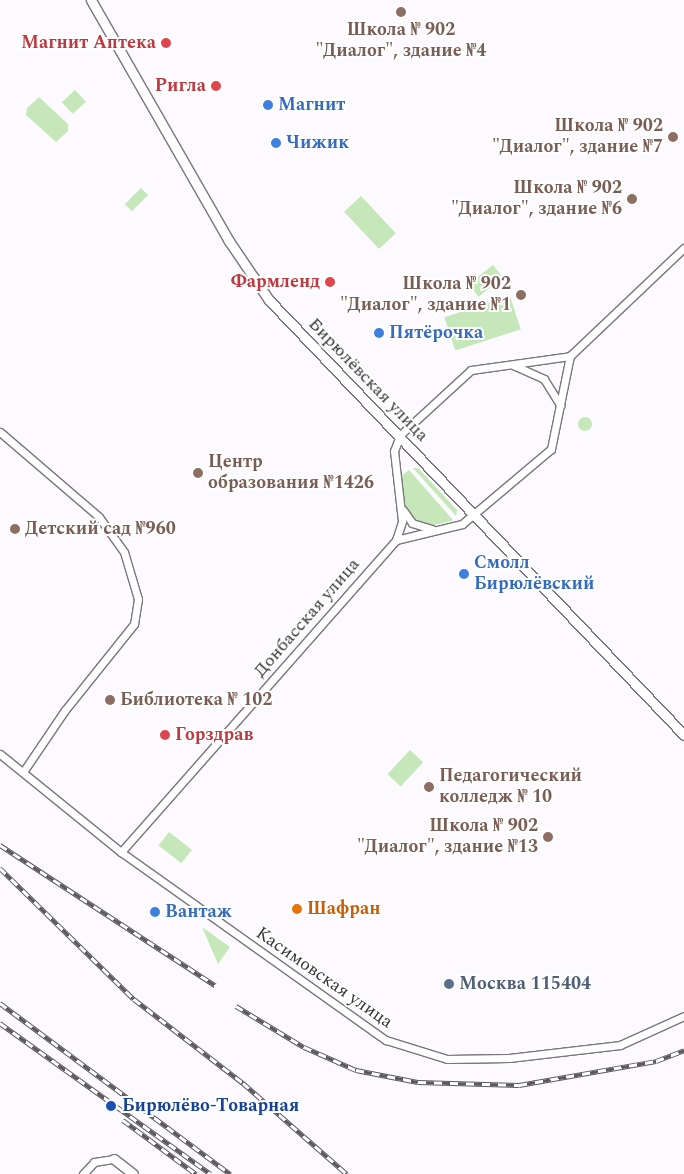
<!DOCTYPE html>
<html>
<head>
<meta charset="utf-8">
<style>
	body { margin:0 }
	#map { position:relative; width:684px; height:1174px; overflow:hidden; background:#fdfaff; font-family:Spectral,serif }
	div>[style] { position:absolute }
	.green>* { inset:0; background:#c5e7b9; transform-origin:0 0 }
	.round { border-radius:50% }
	.roads { filter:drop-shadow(1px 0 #7a767c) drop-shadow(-1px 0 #7a767c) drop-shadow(0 1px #7a767c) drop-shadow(0 -1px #7a767c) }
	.minor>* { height:7px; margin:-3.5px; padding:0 3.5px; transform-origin:3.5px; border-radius:3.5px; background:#fff }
	.tertiary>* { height:9px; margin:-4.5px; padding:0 4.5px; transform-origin:4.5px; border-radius:4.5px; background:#fff }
	.rail>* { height:4.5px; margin-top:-2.25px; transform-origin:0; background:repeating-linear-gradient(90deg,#fff 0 8px,#5b595c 0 16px); box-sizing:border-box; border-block:1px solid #5b595c }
	.dots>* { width:14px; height:14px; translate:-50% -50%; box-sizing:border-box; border:2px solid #fff; border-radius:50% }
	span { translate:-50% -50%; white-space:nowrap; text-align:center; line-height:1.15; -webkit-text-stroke:4px #fff; paint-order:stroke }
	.education-label { font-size:18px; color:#785e54; font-weight:700 }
	.right { translate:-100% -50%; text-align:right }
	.left { translate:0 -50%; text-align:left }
	.health-label { font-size:18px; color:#be3a42; font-weight:700 }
	.shop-label { font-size:18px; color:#366cbe; font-weight:700 }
	.street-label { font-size:18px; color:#353336 }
	.food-label { font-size:18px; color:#c56008; font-weight:700 }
	.service-label { font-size:18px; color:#4e5e75; font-weight:700 }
	.transit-label { font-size:18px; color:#164399; font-weight:700 }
</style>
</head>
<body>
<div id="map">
	<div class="green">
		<div style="left:75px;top:90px;width:16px;height:18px;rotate:47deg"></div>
		<div style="clip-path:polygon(39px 97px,68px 124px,68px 131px,56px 142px,26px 115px,27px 108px)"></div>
		<div style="left:141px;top:188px;width:10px;height:23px;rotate:45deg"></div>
		<div style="left:361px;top:196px;width:51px;height:23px;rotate:47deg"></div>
		<div style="left:493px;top:265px;width:16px;height:31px;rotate:52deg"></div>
		<div style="left:510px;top:296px;width:35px;height:69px;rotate:72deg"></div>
		<div class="round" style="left:578px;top:417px;width:14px;height:14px"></div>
		<div style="clip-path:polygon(413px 468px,418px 468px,457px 510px,456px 516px)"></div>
		<div style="clip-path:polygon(409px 470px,453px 520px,452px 521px,429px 526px,415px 522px,406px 513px,401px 476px)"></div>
		<div style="left:410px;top:750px;width:18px;height:33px;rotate:43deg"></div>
		<div style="left:169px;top:832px;width:29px;height:17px;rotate:38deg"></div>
		<div style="clip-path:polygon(202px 927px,230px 947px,218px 964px)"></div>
	</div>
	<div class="roads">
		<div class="minor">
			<div style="left:513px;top:365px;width:34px;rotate:24deg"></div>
			<div style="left:544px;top:379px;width:31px;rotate:58deg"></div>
			<div style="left:0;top:432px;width:130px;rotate:40.6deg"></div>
			<div style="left:99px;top:517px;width:43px;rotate:54.5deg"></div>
			<div style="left:124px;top:552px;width:49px;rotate:73.4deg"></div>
			<div style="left:138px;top:599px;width:25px;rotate:99deg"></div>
			<div style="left:134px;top:624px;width:110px;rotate:128.7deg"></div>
			<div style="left:65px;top:710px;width:75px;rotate:124.1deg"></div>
			<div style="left:403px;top:510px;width:16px;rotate:55deg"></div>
			<div style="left:412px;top:523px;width:21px;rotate:17deg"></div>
			<div style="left:396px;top:540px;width:68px;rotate:-13.6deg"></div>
			<div style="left:462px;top:524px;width:116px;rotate:-40.1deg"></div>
			<div style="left:551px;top:449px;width:95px;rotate:-78.5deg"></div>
			<div style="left:0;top:754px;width:156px;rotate:39deg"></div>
			<div style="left:121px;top:852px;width:325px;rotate:35.4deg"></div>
			<div style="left:386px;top:1040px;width:64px;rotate:17.3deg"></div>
			<div style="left:447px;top:1059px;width:62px;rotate:-0.9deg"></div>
			<div style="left:509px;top:1058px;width:112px;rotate:-6.7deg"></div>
			<div style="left:620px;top:1045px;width:70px;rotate:-24.4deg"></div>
			<div style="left:121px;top:852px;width:416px;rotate:-48.6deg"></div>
			<div style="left:396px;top:540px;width:20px;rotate:-72deg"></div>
			<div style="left:402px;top:521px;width:70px;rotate:-96.5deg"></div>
			<div style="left:394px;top:451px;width:17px;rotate:-69deg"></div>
			<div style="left:400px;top:435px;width:96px;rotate:-42.5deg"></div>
			<div style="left:471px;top:370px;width:100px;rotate:-8deg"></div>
			<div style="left:570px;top:356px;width:157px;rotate:-43.5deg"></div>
			<div style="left:83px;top:1174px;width:16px;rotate:-47deg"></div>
			<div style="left:94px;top:1162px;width:20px;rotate:-9deg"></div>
		</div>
		<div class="tertiary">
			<div style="left:91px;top:0;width:278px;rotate:60.2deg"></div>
			<div style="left:229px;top:241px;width:71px;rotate:55.9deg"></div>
			<div style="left:269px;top:300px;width:601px;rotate:46.35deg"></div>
			<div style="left:114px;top:1159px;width:24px;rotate:38deg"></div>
		</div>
	</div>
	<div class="rail">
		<div style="left:0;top:845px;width:257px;rotate:33.1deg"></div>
		<div style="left:0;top:868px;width:187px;rotate:44.4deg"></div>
		<div style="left:134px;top:999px;width:138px;rotate:37.6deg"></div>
		<div style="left:243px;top:1083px;width:138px;rotate:41.2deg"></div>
		<div style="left:0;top:1003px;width:287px;rotate:36.6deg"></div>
		<div style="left:236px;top:1006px;width:79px;rotate:31.1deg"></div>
		<div style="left:304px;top:1047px;width:57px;rotate:23.9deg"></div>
		<div style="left:356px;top:1070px;width:63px;rotate:11deg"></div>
		<div style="left:418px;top:1082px;width:101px;rotate:1.7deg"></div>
		<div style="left:519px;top:1085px;width:139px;rotate:-9.9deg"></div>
		<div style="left:656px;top:1061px;width:30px;rotate:-21deg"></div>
		<div style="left:0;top:1023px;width:259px;rotate:35.6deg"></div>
		<div style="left:123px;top:1120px;width:91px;rotate:36.5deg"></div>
	</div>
	<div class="dots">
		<div style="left:401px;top:12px;background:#8d6e63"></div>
		<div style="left:166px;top:43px;background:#e0444e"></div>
		<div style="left:216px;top:86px;background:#e0444e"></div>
		<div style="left:268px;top:105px;background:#3f7fe0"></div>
		<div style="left:673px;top:137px;background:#8d6e63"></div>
		<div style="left:276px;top:143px;background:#3f7fe0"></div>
		<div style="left:632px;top:199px;background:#8d6e63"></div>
		<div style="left:330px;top:282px;background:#e0444e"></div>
		<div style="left:521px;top:295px;background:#8d6e63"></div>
		<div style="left:379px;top:333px;background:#3f7fe0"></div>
		<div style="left:198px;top:473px;background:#8d6e63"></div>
		<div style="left:15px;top:529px;background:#8d6e63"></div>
		<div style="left:464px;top:574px;background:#3f7fe0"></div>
		<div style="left:110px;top:700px;background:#8d6e63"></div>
		<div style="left:165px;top:735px;background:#e0444e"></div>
		<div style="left:429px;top:787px;background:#8d6e63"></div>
		<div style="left:548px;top:837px;background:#8d6e63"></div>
		<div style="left:297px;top:909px;background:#e8710a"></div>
		<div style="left:155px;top:912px;background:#3f7fe0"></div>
		<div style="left:449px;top:984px;background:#5c6f8a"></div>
		<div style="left:111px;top:1106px;background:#1a4fb4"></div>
	</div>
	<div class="education-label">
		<span style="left:401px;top:41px">Школа № 902<br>"Диалог", здание №4</span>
		<span class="right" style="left:663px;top:137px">Школа № 902<br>"Диалог", здание №7</span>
		<span class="right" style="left:622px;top:199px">Школа № 902<br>"Диалог", здание №6</span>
		<span class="right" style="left:511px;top:295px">Школа № 902<br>"Диалог", здание №1</span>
		<span class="left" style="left:208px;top:473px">Центр<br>образования №1426</span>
		<span class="left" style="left:25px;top:529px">Детский сад №960</span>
		<span class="left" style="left:120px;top:700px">Библиотека № 102</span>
		<span class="left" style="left:439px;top:787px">Педагогический<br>колледж № 10</span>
		<span class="right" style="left:538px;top:837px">Школа № 902<br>"Диалог", здание №13</span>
	</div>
	<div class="health-label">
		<span class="right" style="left:156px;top:43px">Магнит Аптека</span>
		<span class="right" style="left:206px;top:86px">Ригла</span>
		<span class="right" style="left:320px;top:282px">Фармленд</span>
		<span class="left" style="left:175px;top:735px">Горздрав</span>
	</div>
	<div class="shop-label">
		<span class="left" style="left:278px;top:105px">Магнит</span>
		<span class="left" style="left:286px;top:143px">Чижик</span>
		<span class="left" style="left:389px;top:333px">Пятёрочка</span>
		<span class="left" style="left:474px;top:574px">Смолл<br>Бирюлёвский</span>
		<span class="left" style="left:165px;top:912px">Вантаж</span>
	</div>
	<div class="street-label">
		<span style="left:368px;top:380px;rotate:46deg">Бирюлёвская улица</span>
		<span style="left:307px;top:618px;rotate:-49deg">Донбасская улица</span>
		<span style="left:324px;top:978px;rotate:35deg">Касимовская улица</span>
	</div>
	<div class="food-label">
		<span class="left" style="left:307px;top:909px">Шафран</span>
	</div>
	<div class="service-label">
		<span class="left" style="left:459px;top:984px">Москва 115404</span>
	</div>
	<div class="transit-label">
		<span class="left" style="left:122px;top:1106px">Бирюлёво-Товарная</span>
	</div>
</div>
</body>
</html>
